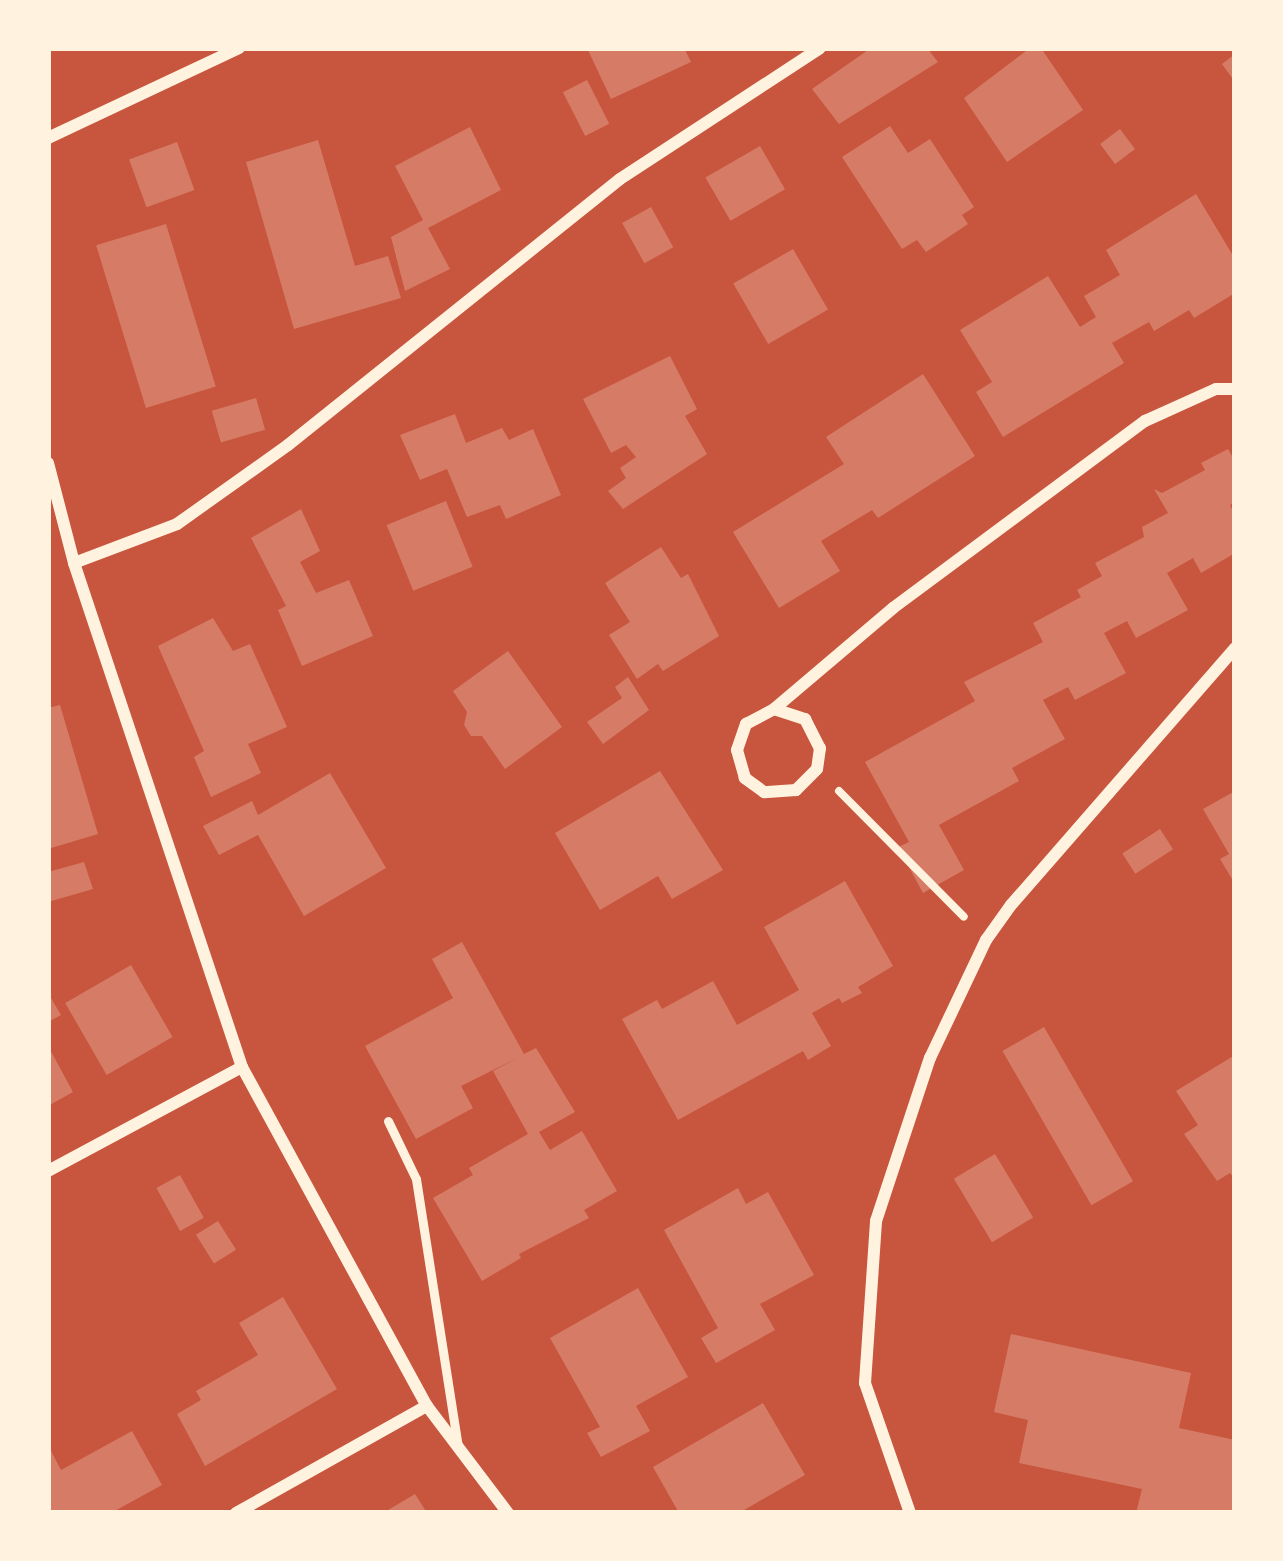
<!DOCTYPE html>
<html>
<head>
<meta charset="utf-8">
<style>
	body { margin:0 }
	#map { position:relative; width:1283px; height:1561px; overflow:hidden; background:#c8553d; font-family:Ubuntu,sans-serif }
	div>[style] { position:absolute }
	.building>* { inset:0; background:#d67c66; transform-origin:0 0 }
	.path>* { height:8px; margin:-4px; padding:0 4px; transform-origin:4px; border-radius:4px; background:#fff3e0 }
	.service>* { height:9px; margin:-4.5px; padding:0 4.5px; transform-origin:4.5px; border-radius:4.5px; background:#fff3e0 }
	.minor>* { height:12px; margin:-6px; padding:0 6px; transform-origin:6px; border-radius:6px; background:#fff3e0 }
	span { translate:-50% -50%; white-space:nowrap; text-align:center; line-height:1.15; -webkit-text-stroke:9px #fff3e0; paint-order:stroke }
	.frame { position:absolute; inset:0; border:51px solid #fff3e0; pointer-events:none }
</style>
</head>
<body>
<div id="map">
	<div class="building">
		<div style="clip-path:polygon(587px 48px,684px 48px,691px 62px,611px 99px)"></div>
		<div style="clip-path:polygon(871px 48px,927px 48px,938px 62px,839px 124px,812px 89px)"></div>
		<div style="clip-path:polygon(1030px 48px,1041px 48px,1083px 110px,1007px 162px,964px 98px)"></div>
		<div style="clip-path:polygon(1235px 54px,1235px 82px,1222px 64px)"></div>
		<div style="left:587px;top:80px;width:49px;height:27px;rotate:63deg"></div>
		<div style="clip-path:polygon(890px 126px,908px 153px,930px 139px,974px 207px,962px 215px,968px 224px,926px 252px,917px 240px,902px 249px,842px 157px)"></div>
		<div style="clip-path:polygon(470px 127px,501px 190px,428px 228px,450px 269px,405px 291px,391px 237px,423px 220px,395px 166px)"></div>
		<div style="left:1120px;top:129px;width:25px;height:25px;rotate:53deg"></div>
		<div style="clip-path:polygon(318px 140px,355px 266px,388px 256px,401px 298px,294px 329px,246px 162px)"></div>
		<div style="left:177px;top:142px;width:51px;height:51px;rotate:70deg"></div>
		<div style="left:760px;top:146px;width:50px;height:63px;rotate:60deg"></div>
		<div style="clip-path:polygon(1196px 194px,1235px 259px,1235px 293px,1194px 318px,1189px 310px,1154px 331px,1149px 322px,1112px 343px,1124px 363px,1003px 437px,976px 392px,992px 382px,960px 330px,1048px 276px,1080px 327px,1096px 317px,1084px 296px,1120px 275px,1106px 250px)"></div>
		<div style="left:651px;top:207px;width:46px;height:33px;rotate:61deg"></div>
		<div style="left:166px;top:224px;width:170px;height:73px;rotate:73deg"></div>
		<div style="left:793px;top:249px;width:70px;height:69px;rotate:60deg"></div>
		<div style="clip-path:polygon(670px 356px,697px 409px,685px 416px,707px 454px,623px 509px,608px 491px,626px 478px,620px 468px,636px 457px,626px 445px,611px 453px,583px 399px)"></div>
		<div style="clip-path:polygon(923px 374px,975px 456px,878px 518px,872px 510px,821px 541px,840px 571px,779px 608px,733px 532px,844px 464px,826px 437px)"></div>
		<div style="left:256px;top:398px;width:33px;height:46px;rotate:74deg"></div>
		<div style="clip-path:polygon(455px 414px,466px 443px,502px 428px,509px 440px,533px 429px,561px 495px,506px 519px,500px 505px,467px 517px,447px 469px,420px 480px,400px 435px)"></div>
		<div style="clip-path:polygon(1228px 449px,1235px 461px,1235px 502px,1230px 505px,1235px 515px,1235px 553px,1201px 573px,1193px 558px,1167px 573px,1188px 610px,1136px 638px,1127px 621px,1104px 633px,1126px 673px,1075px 700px,1068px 687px,1043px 700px,1065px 739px,1012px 768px,1019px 781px,939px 825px,964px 870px,923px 893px,898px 847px,909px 842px,865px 762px,975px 701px,964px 682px,1043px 642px,1033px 623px,1081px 597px,1077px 590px,1102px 576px,1095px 563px,1144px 537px,1142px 527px,1168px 513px,1154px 489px,1162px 493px,1205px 470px,1201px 463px)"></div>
		<div style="left:446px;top:501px;width:71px;height:64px;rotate:68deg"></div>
		<div style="clip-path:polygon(301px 509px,320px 551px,300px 562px,316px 593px,349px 580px,373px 636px,302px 666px,278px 610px,286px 606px,251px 538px)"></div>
		<div style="clip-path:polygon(661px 547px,681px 578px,688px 574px,719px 636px,663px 671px,658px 664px,637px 679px,609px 635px,630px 622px,605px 583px)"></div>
		<div style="clip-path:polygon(213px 618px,233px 651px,250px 644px,287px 727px,248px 744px,261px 773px,211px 797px,194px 757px,204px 751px,158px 646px)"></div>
		<div style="clip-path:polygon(508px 651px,562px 727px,505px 769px,482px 736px,471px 736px,464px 725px,467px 712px,453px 691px)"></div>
		<div style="clip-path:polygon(628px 677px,649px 710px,603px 744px,587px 722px,622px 698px,615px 687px)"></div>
		<div style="clip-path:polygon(60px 705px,98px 834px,48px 849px,48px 708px)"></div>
		<div style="clip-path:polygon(660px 771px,723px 870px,672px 899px,658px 876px,600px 910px,555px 833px)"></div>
		<div style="clip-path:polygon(330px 773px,386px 868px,304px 916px,258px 835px,219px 855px,203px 826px,252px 801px,258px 815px)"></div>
		<div style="clip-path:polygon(1235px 791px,1235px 884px,1220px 859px,1229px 854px,1203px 809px)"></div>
		<div style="left:1160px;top:829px;width:24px;height:45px;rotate:57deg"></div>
		<div style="clip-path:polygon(84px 862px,93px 889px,48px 902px,48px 872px)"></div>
		<div style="clip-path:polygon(845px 881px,893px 966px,858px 987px,862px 993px,842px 1003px,839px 998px,812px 1013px,831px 1046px,808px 1060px,803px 1051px,678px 1120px,622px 1019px,657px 1000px,662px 1009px,713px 981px,737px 1025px,799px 990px,764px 927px)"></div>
		<div style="clip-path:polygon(462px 942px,524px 1054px,536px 1048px,575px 1112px,539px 1132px,550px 1150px,582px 1131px,617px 1191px,584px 1210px,589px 1218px,519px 1254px,521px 1258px,482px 1281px,433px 1198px,473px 1175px,469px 1168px,528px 1134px,493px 1071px,519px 1057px,461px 1086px,473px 1108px,416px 1139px,365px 1046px,453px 998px,432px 959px)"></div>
		<div style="left:131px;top:965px;width:83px;height:76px;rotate:60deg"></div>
		<div style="clip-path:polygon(48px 993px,61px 1015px,48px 1022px)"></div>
		<div style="left:1044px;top:1027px;width:178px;height:48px;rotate:60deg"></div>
		<div style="clip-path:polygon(48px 1046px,73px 1092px,48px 1106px)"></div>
		<div style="clip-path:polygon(1235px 1055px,1235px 1179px,1230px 1173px,1217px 1181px,1184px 1134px,1198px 1125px,1176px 1091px)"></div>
		<div style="left:995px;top:1154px;width:74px;height:48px;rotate:59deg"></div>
		<div style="left:180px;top:1175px;width:49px;height:27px;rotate:61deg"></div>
		<div style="clip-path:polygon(738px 1188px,746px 1204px,768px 1192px,814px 1275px,760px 1304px,775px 1330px,716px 1363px,701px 1338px,718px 1328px,664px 1230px)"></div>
		<div style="left:218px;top:1221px;width:34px;height:26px;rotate:58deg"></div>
		<div style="clip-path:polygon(638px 1288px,688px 1377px,636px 1406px,650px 1431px,601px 1457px,587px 1433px,600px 1427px,550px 1338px)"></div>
		<div style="clip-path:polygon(283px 1297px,337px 1389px,205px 1466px,177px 1414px,201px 1400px,196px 1391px,258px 1355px,239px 1323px)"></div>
		<div style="clip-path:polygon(1011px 1334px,1191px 1373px,1179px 1428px,1235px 1440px,1235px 1513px,1136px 1513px,1142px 1489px,1019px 1463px,1028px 1420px,994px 1412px)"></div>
		<div style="clip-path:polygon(763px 1403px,805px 1475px,739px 1513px,679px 1513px,653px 1467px)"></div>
		<div style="clip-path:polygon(132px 1431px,162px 1485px,111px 1513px,48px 1513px,48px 1445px,61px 1470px)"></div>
		<div style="clip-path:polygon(415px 1494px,427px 1513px,383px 1513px)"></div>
	</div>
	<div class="path">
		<div style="left:839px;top:791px;width:177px;rotate:45.2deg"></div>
	</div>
	<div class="service">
		<div style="left:388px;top:1121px;width:64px;rotate:64.2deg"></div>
		<div style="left:416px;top:1179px;width:270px;rotate:81.1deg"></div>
	</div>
	<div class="minor">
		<div style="left:48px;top:138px;width:211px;rotate:-25.2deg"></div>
		<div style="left:48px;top:463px;width:103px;rotate:75.4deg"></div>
		<div style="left:74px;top:563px;width:531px;rotate:71.57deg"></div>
		<div style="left:242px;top:1067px;width:386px;rotate:61.4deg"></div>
		<div style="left:427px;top:1406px;width:134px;rotate:52.9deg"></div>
		<div style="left:74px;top:563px;width:110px;rotate:-20.7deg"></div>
		<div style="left:177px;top:524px;width:136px;rotate:-35.4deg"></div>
		<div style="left:288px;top:445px;width:425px;rotate:-38.7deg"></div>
		<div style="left:620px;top:179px;width:239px;rotate:-33.2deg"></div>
		<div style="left:774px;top:709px;width:33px;rotate:18deg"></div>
		<div style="left:805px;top:719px;width:33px;rotate:63deg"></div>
		<div style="left:820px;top:748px;width:21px;rotate:98deg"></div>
		<div style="left:817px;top:769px;width:30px;rotate:135deg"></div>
		<div style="left:796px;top:790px;width:32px;rotate:176deg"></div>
		<div style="left:764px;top:792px;width:24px;rotate:-144deg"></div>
		<div style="left:745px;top:778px;width:29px;rotate:-106deg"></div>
		<div style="left:737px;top:750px;width:28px;rotate:-71deg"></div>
		<div style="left:746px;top:724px;width:32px;rotate:-28deg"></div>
		<div style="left:774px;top:709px;width:156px;rotate:-40.3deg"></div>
		<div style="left:893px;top:608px;width:314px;rotate:-36.6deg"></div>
		<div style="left:1145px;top:421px;width:78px;rotate:-24.3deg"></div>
		<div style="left:1216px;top:389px;width:19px"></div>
		<div style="left:48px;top:1171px;width:220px;rotate:-28.2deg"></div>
		<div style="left:236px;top:1513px;width:219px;rotate:-29.3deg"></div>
		<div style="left:910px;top:1513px;width:138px;rotate:-109.1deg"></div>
		<div style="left:865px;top:1383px;width:162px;rotate:-86.1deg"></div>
		<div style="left:876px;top:1221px;width:172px;rotate:-71.7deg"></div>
		<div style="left:930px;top:1058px;width:131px;rotate:-64.6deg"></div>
		<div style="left:986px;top:940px;width:43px;rotate:-54.5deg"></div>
		<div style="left:1011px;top:905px;width:341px;rotate:-48.9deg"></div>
	</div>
	<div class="frame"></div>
</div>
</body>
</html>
